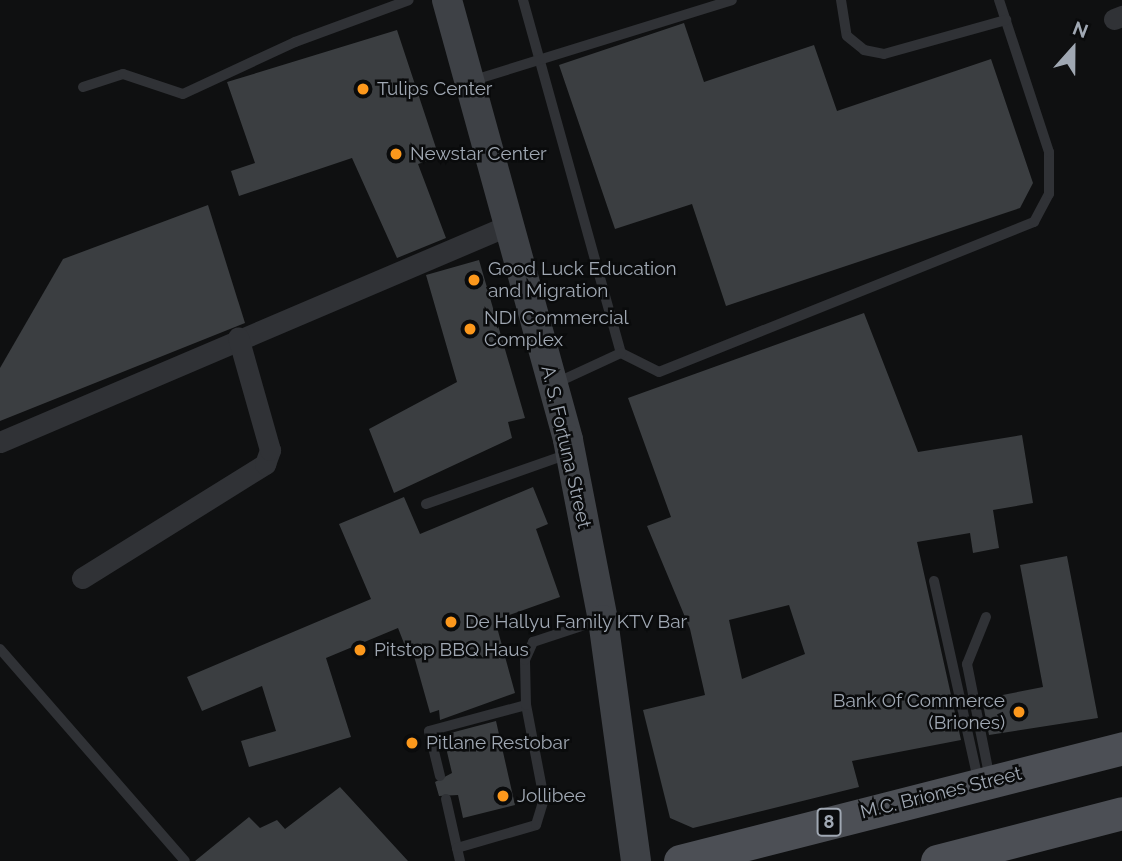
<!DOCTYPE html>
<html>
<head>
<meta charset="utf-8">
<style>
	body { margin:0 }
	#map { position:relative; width:1122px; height:861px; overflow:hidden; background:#0f1011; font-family:Raleway,sans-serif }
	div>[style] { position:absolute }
	.building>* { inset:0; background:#3b3e41 }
	.service>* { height:10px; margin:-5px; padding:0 5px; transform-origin:5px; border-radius:5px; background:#303236 }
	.minor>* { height:21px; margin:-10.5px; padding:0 10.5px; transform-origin:10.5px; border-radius:10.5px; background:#303236 }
	.secondary>* { height:30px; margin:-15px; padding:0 15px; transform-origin:15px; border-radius:15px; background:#3e4146 }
	.primary>* { height:33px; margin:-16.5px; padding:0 16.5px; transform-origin:16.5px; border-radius:16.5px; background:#4c4f55 }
	.dots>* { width:19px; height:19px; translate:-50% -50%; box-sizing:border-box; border:4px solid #0a0b0c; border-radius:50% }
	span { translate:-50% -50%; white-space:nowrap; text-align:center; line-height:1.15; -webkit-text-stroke:5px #0a0b0c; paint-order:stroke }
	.shield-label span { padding:2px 5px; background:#0a0b0c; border:2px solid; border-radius:5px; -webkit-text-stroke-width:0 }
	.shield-label { font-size:18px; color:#a0a8b3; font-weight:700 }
	.poi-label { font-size:19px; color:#a0a8b3 }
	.left { translate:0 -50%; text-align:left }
	.right { translate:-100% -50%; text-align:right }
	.street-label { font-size:19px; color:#a0a8b3 }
	.north { position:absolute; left:1038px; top:14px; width:70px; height:70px; -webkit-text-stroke:5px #0a0b0c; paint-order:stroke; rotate:21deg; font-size:19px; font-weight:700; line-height:28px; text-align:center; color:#a0a8b3 }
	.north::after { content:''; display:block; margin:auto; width:24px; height:32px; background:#a0a8b3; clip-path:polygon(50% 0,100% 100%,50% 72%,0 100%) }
</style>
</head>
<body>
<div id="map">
	<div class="building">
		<div style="clip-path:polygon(684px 23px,704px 82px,814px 45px,837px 111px,991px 59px,1033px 183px,1020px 208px,726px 306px,692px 204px,615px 229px,559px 65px)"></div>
		<div style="clip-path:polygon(397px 30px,439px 157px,418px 164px,446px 238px,397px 258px,352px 158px,239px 196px,231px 171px,255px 163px,227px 82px)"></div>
		<div style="clip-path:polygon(208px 205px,245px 323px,0 421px,0 368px,63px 259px)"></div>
		<div style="clip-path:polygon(479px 260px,525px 418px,508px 422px,512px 438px,394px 493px,369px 429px,457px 382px,426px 275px)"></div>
		<div style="clip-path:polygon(evenodd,864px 313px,918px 452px,1022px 435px,1033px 503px,993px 510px,999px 548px,973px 553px,970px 533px,917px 542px,961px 740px,852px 761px,859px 787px,693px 828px,670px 818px,643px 710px,705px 695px,690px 629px,647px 526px,671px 517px,628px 398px,864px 313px,789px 605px,805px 654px,742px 679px,729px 620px,789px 605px)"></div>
		<div style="clip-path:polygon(533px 487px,548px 524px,536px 529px,560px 597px,495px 620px,515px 693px,440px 720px,439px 710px,430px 713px,412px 649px,407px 651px,398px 628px,326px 658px,351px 737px,249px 767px,241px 741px,276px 731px,262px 686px,202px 711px,187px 677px,371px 599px,339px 524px,404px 497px,420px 534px)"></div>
		<div style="clip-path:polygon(1067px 556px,1098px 718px,989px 735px,982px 699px,1043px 687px,1020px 565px)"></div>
		<div style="clip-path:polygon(496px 721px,515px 805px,463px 818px,458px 795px,439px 796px,435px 782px,452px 773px,443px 735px)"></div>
		<div style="clip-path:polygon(340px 787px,408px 861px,195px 861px,249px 817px,260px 828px,277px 820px,285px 829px)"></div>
	</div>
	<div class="service">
		<div style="left:523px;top:0;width:366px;rotate:74.5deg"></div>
		<div style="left:621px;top:353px;width:42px;rotate:26.6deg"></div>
		<div style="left:659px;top:372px;width:404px;rotate:-21.8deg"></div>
		<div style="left:1034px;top:222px;width:32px;rotate:-62deg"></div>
		<div style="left:1049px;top:194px;width:42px;rotate:-90deg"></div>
		<div style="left:1049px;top:152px;width:160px;rotate:-108.2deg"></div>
		<div style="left:841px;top:0;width:36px;rotate:81deg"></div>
		<div style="left:847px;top:36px;width:22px;rotate:39deg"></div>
		<div style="left:864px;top:50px;width:20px;rotate:11deg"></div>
		<div style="left:884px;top:54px;width:127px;rotate:-15.6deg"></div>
		<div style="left:471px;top:81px;width:273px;rotate:-17.2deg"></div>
		<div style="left:83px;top:87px;width:42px;rotate:-18deg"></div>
		<div style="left:123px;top:74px;width:63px;rotate:18.4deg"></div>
		<div style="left:183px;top:94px;width:123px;rotate:-24.9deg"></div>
		<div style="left:295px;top:42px;width:121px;rotate:-20.2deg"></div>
		<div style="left:556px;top:383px;width:72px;rotate:-24.8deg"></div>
		<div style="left:426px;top:504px;width:151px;rotate:-19.4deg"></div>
		<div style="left:934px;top:581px;width:204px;rotate:77.5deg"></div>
		<div style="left:986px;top:617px;width:51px;rotate:112deg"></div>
		<div style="left:967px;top:664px;width:117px;rotate:78.7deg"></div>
		<div style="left:0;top:649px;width:281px;rotate:48.9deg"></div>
		<div style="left:440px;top:776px;width:46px;rotate:-103.7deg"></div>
		<div style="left:429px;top:731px;width:100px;rotate:-15deg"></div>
		<div style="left:446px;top:799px;width:50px;rotate:77.3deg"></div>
		<div style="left:460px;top:861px;width:13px;rotate:-103deg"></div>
		<div style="left:457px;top:848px;width:82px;rotate:-16.2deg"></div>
		<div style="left:536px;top:825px;width:27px;rotate:-73deg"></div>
		<div style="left:544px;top:799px;width:96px;rotate:-100.8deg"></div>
		<div style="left:526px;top:705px;width:45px;rotate:-91.3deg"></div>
		<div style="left:525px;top:660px;width:20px;rotate:-66deg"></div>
		<div style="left:533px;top:642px;width:71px;rotate:-18.2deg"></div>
	</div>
	<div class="minor">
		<div style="left:1114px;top:19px;width:9px;rotate:-21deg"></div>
		<div style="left:0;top:442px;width:553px;rotate:-23.09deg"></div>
		<div style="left:82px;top:578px;width:216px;rotate:-31.9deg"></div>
		<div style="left:265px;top:464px;width:15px;rotate:-70deg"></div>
		<div style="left:270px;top:450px;width:117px;rotate:-105.8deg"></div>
	</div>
	<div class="secondary">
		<div style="left:447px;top:0;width:456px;rotate:74.6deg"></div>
		<div style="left:568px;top:440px;width:183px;rotate:79deg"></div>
		<div style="left:603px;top:620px;width:243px;rotate:82.2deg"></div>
	</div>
	<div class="primary">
		<div style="left:680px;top:861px;width:456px;rotate:-14.3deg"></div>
		<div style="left:937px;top:861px;width:191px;rotate:-14.5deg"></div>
	</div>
	<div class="dots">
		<div style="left:363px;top:89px;background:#fc981c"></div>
		<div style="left:396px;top:154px;background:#fc981c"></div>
		<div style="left:474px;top:280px;background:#fc981c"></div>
		<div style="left:470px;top:329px;background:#fc981c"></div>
		<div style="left:451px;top:622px;background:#fc981c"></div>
		<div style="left:360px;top:650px;background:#fc981c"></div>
		<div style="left:1019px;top:712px;background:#fc981c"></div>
		<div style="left:412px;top:743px;background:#fc981c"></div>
		<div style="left:503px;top:796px;background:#fc981c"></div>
	</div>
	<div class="shield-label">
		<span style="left:829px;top:822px">8</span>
	</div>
	<div class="poi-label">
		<span class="left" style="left:377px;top:89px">Tulips Center</span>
		<span class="left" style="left:410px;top:154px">Newstar Center</span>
		<span class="left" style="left:488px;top:280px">Good Luck Education<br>and Migration</span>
		<span class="left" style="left:484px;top:329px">NDI Commercial<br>Complex</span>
		<span class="left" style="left:465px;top:622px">De Hallyu Family KTV Bar</span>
		<span class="left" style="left:374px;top:650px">Pitstop BBQ Haus</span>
		<span class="right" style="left:1005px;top:712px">Bank Of Commerce<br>(Briones)</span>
		<span class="left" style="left:426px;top:743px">Pitlane Restobar</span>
		<span class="left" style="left:517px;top:796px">Jollibee</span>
	</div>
	<div class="street-label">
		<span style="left:566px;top:447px;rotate:77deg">A. S. Fortuna Street</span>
		<span style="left:941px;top:793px;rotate:-14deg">M.C. Briones Street</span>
	</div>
	<div class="north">N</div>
</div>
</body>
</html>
